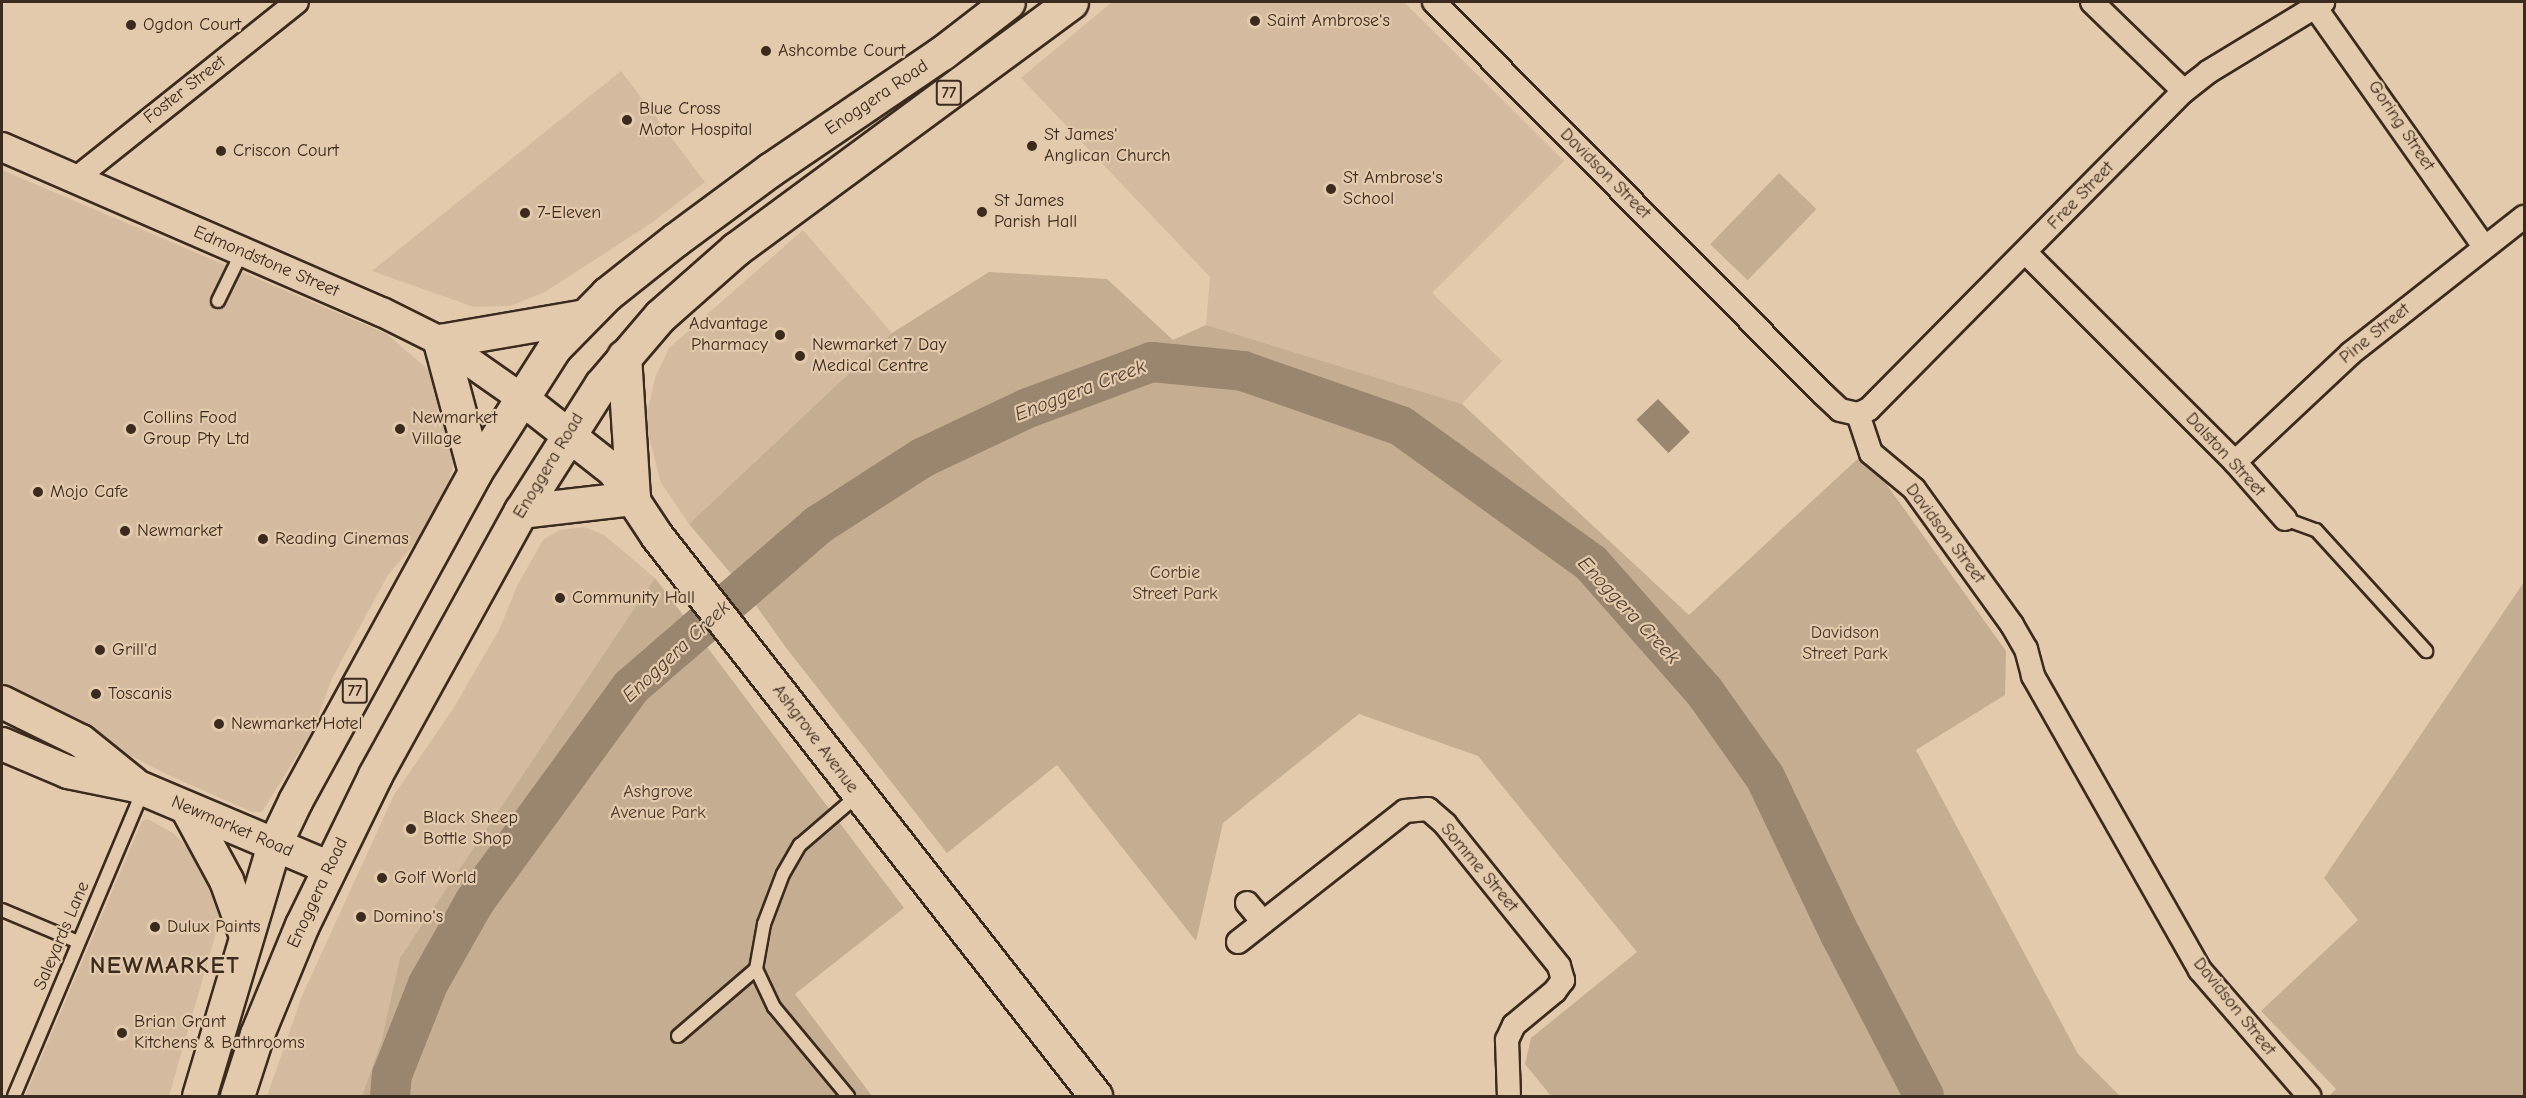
<!DOCTYPE html>
<html>
<head>
<meta charset="utf-8">
<style>
	body { margin:0 }
	#map { position:relative; width:2526px; height:1098px; overflow:hidden; background:#e4caac; font-family:"Comic Neue",sans-serif }
	div>[style] { position:absolute }
	.built>* { inset:0; background:#d4bb9f }
	.green>* { inset:0; background:#c5ad92; transform-origin:0 0 }
	.water>* { inset:0; background:#9a856e; transform-origin:0 0 }
	.river>* { height:40px; margin:-20px; padding:0 20px; transform-origin:20px; border-radius:20px; background:#9a856e }
	.roads { filter:drop-shadow(2px 0 #3b2a1e) drop-shadow(-2px 0 #3b2a1e) drop-shadow(0 2px #3b2a1e) drop-shadow(0 -2px #3b2a1e) }
	.service>* { height:12px; margin:-6px; padding:0 6px; transform-origin:6px; border-radius:6px; background:#e4caac }
	.minor>* { height:22px; margin:-11px; padding:0 11px; transform-origin:11px; border-radius:11px; background:#e4caac }
	.tertiary>* { height:28px; margin:-14px; padding:0 14px; transform-origin:14px; border-radius:14px; background:#e4caac }
	.secondary>* { height:32px; margin:-16px; padding:0 16px; transform-origin:16px; border-radius:16px; background:#e4caac }
	.primary>* { height:33px; margin:-16.5px; padding:0 16.5px; transform-origin:16.5px; border-radius:16.5px; background:#e4caac }
	.dots>* { width:16px; height:16px; translate:-50% -50%; box-sizing:border-box; border:3px solid #e4caac; border-radius:50% }
	span { translate:-50% -50%; white-space:nowrap; text-align:center; line-height:1.15; -webkit-text-stroke:4.5px #e4caac; paint-order:stroke }
	.shield-label span { padding:2px 4px; background:#e4caac; border:2px solid; border-radius:4px; -webkit-text-stroke-width:0 }
	.shield-label { font-size:16px; color:#3b2a1e; font-weight:700 }
	.poi-label { font-size:18px; color:#3b2a1e }
	.left { translate:0 -50%; text-align:left }
	.right { translate:-100% -50%; text-align:right }
	.street-label { font-size:18px; color:#3b2a1e }
	.park-label { font-size:18px; color:#49372a }
	.water-label { font-size:20px; color:#4e3c2e; font-style:italic }
	.district-label { font-size:24px; color:#3b2a1e; font-weight:700; letter-spacing:1.5px }
	.frame { position:absolute; inset:0; border:3px solid #3b2a1e; pointer-events:none }
</style>
</head>
<body>
<div id="map">
	<div class="built">
		<div style="clip-path:polygon(1112px 2px,1404px 2px,1564px 161px,1432px 293px,1502px 361px,1462px 404px,1206px 325px,1210px 277px,1021px 78px)"></div>
		<div style="clip-path:polygon(621px 71px,705px 182px,650px 224px,545px 292px,510px 306px,474px 307px,372px 271px)"></div>
		<div style="clip-path:polygon(2px 170px,387px 334px,432px 373px,456px 453px,448px 486px,419px 538px,388px 575px,332px 678px,314px 728px,262px 812px,252px 812px,166px 774px,2px 689px)"></div>
		<div style="clip-path:polygon(803px 230px,892px 333px,689px 524px,661px 483px,645px 422px,655px 378px,669px 348px)"></div>
		<div style="clip-path:polygon(584px 527px,604px 535px,655px 578px,592px 674px,382px 1039px,362px 1096px,267px 1096px,302px 996px,394px 795px,453px 709px,500px 628px,517px 586px,543px 540px,559px 530px)"></div>
		<div style="clip-path:polygon(148px 819px,173px 833px,196px 855px,205px 867px,222px 912px,169px 1096px,25px 1096px,142px 821px)"></div>
	</div>
	<div class="green">
		<div style="left:1779px;top:173px;width:52px;height:99px;rotate:44deg"></div>
		<div style="clip-path:polygon(989px 272px,1107px 279px,1173px 340px,1206px 325px,1462px 404px,1689px 615px,1864px 453px,2006px 651px,2005px 695px,1916px 750px,2078px 1054px,2120px 1096px,1551px 1096px,1525px 1064px,1531px 1038px,1637px 952px,1478px 756px,1359px 714px,1223px 823px,1196px 941px,1057px 765px,947px 853px,787px 649px,744px 589px,689px 524px,892px 333px)"></div>
		<div style="clip-path:polygon(655px 578px,904px 908px,795px 994px,872px 1096px,362px 1096px,382px 1039px,400px 958px)"></div>
		<div style="clip-path:polygon(2524px 582px,2524px 1096px,2329px 1096px,2336px 1089px,2261px 1011px,2358px 920px,2324px 878px)"></div>
	</div>
	<div class="water">
		<div style="left:1658px;top:399px;width:46px;height:30px;rotate:46deg"></div>
	</div>
	<div class="river">
		<div style="left:390px;top:1096px;width:21px;rotate:-85deg"></div>
		<div style="left:392px;top:1075px;width:98px;rotate:-68.4deg"></div>
		<div style="left:428px;top:984px;width:95px;rotate:-60.5deg"></div>
		<div style="left:475px;top:901px;width:265px;rotate:-53.9deg"></div>
		<div style="left:631px;top:687px;width:247px;rotate:-40.9deg"></div>
		<div style="left:818px;top:525px;width:124px;rotate:-32.8deg"></div>
		<div style="left:922px;top:458px;width:117px;rotate:-25.3deg"></div>
		<div style="left:1028px;top:408px;width:132px;rotate:-20.4deg"></div>
		<div style="left:1152px;top:362px;width:91px;rotate:5.6deg"></div>
		<div style="left:1243px;top:371px;width:167px;rotate:19.2deg"></div>
		<div style="left:1401px;top:426px;width:234px;rotate:35.8deg"></div>
		<div style="left:1591px;top:563px;width:171px;rotate:48.6deg"></div>
		<div style="left:1704px;top:691px;width:105px;rotate:54.7deg"></div>
		<div style="left:1765px;top:777px;width:176px;rotate:64.5deg"></div>
		<div style="left:1841px;top:936px;width:180px;rotate:62.6deg"></div>
	</div>
	<div class="roads">
		<div class="service">
			<div style="left:218px;top:301px;width:55px;rotate:-63.9deg"></div>
			<div style="left:2285px;top:519px;width:33px;rotate:20deg"></div>
			<div style="left:2316px;top:530px;width:164px;rotate:47.7deg"></div>
			<div style="left:2px;top:910px;width:82px;rotate:22.8deg"></div>
			<div style="left:756px;top:969px;width:42px;rotate:64.7deg"></div>
			<div style="left:774px;top:1007px;width:116px;rotate:50.3deg"></div>
			<div style="left:678px;top:1036px;width:103px;rotate:-40.7deg"></div>
			<div style="left:756px;top:969px;width:46px;rotate:-79.9deg"></div>
			<div style="left:764px;top:924px;width:53px;rotate:-69.2deg"></div>
			<div style="left:783px;top:874px;width:34px;rotate:-60deg"></div>
			<div style="left:800px;top:845px;width:77px;rotate:-40.8deg"></div>
			<div style="left:14px;top:1096px;width:331px;rotate:-67.1deg"></div>
		</div>
		<div class="minor">
			<div style="left:1434px;top:2px;width:552px;rotate:45.22deg"></div>
			<div style="left:1823px;top:394px;width:23px;rotate:43deg"></div>
			<div style="left:1840px;top:410px;width:18px;rotate:13deg"></div>
			<div style="left:1858px;top:414px;width:12px;rotate:-24deg"></div>
			<div style="left:1869px;top:409px;width:448px;rotate:-45.3deg"></div>
			<div style="left:2184px;top:91px;width:31px;rotate:-38deg"></div>
			<div style="left:2208px;top:72px;width:135px;rotate:-31.3deg"></div>
			<div style="left:2092px;top:2px;width:128px;rotate:44.1deg"></div>
			<div style="left:2315px;top:7px;width:294px;rotate:54.8deg"></div>
			<div style="left:74px;top:180px;width:285px;rotate:-38.6deg"></div>
			<div style="left:2026px;top:253px;width:296px;rotate:45deg"></div>
			<div style="left:2235px;top:462px;width:76px;rotate:48.7deg"></div>
			<div style="left:1858px;top:414px;width:41px;rotate:71.6deg"></div>
			<div style="left:1871px;top:453px;width:56px;rotate:39.9deg"></div>
			<div style="left:1914px;top:489px;width:168px;rotate:54.2deg"></div>
			<div style="left:2012px;top:625px;width:28px;rotate:60deg"></div>
			<div style="left:2026px;top:649px;width:28px;rotate:75deg"></div>
			<div style="left:2033px;top:676px;width:338px;rotate:60.4deg"></div>
			<div style="left:2200px;top:970px;width:167px;rotate:49.1deg"></div>
			<div style="left:2235px;top:462px;width:159px;rotate:-43.2deg"></div>
			<div style="left:2351px;top:353px;width:220px;rotate:-38.2deg"></div>
			<div style="left:1247px;top:903px;width:25px;rotate:50deg"></div>
			<div style="left:1238px;top:942px;width:212px;rotate:-38.1deg"></div>
			<div style="left:1405px;top:811px;width:23px;rotate:-5deg"></div>
			<div style="left:1428px;top:809px;width:23px;rotate:41deg"></div>
			<div style="left:1445px;top:824px;width:182px;rotate:51.2deg"></div>
			<div style="left:1559px;top:966px;width:15px;rotate:74deg"></div>
			<div style="left:1563px;top:980px;width:14px;rotate:126deg"></div>
			<div style="left:1555px;top:991px;width:53px;rotate:140.3deg"></div>
			<div style="left:1514px;top:1025px;width:17px;rotate:115deg"></div>
			<div style="left:1507px;top:1040px;width:56px;rotate:88deg"></div>
		</div>
		<div class="tertiary">
			<div style="left:2px;top:147px;width:414px;rotate:23.5deg"></div>
			<div style="left:382px;top:312px;width:65px;rotate:26.6deg"></div>
			<div style="left:440px;top:341px;width:98px;rotate:35deg"></div>
		</div>
		<div class="secondary">
			<div style="left:520px;top:397px;width:120px;rotate:38.2deg"></div>
			<div style="left:614px;top:471px;width:78px;rotate:56.5deg"></div>
			<div style="left:657px;top:536px;width:712px;rotate:51.91deg"></div>
			<div style="left:2px;top:702px;width:88px;rotate:26.3deg"></div>
			<div style="left:81px;top:741px;width:67px;rotate:38.9deg"></div>
			<div style="left:2px;top:744px;width:72px;rotate:23deg"></div>
			<div style="left:68px;top:772px;width:69px;rotate:11.6deg"></div>
			<div style="left:136px;top:786px;width:208px;rotate:22.9deg"></div>
		</div>
		<div class="primary">
			<div style="left:475px;top:472px;width:136px;rotate:-105deg"></div>
			<div style="left:440px;top:341px;width:146px;rotate:-9.8deg"></div>
			<div style="left:521px;top:511px;width:113px;rotate:-6.6deg"></div>
			<div style="left:633px;top:498px;width:142px;rotate:-93.6deg"></div>
			<div style="left:188px;top:810px;width:80px;rotate:61.5deg"></div>
			<div style="left:226px;top:880px;width:59px;rotate:70.3deg"></div>
			<div style="left:199px;top:1096px;width:262px;rotate:-73.4deg"></div>
			<div style="left:274px;top:845px;width:49px;rotate:-64.5deg"></div>
			<div style="left:295px;top:801px;width:375px;rotate:-61.3deg"></div>
			<div style="left:475px;top:472px;width:147px;rotate:-57.5deg"></div>
			<div style="left:554px;top:348px;width:76px;rotate:-45.5deg"></div>
			<div style="left:607px;top:294px;width:87px;rotate:-38.5deg"></div>
			<div style="left:675px;top:240px;width:119px;rotate:-36.5deg"></div>
			<div style="left:771px;top:169px;width:207px;rotate:-34.2deg"></div>
			<div style="left:942px;top:53px;width:83px;rotate:-37.7deg"></div>
			<div style="left:237px;top:1096px;width:65px;rotate:-72.1deg"></div>
			<div style="left:257px;top:1034px;width:118px;rotate:-67.6deg"></div>
			<div style="left:302px;top:925px;width:167px;rotate:-64deg"></div>
			<div style="left:375px;top:775px;width:302px;rotate:-61.1deg"></div>
			<div style="left:521px;top:511px;width:149px;rotate:-57.6deg"></div>
			<div style="left:601px;top:385px;width:91px;rotate:-49.5deg"></div>
			<div style="left:660px;top:316px;width:101px;rotate:-41.4deg"></div>
			<div style="left:736px;top:249px;width:416px;rotate:-36.4deg"></div>
		</div>
	</div>
	<div class="dots">
		<div style="left:1255px;top:21px;background:#3b2a1e"></div>
		<div style="left:131px;top:25px;background:#3b2a1e"></div>
		<div style="left:766px;top:51px;background:#3b2a1e"></div>
		<div style="left:627px;top:120px;background:#3b2a1e"></div>
		<div style="left:1032px;top:146px;background:#3b2a1e"></div>
		<div style="left:221px;top:151px;background:#3b2a1e"></div>
		<div style="left:1331px;top:189px;background:#3b2a1e"></div>
		<div style="left:982px;top:212px;background:#3b2a1e"></div>
		<div style="left:525px;top:213px;background:#3b2a1e"></div>
		<div style="left:780px;top:335px;background:#3b2a1e"></div>
		<div style="left:800px;top:356px;background:#3b2a1e"></div>
		<div style="left:131px;top:429px;background:#3b2a1e"></div>
		<div style="left:400px;top:429px;background:#3b2a1e"></div>
		<div style="left:38px;top:492px;background:#3b2a1e"></div>
		<div style="left:125px;top:531px;background:#3b2a1e"></div>
		<div style="left:263px;top:539px;background:#3b2a1e"></div>
		<div style="left:560px;top:598px;background:#3b2a1e"></div>
		<div style="left:100px;top:650px;background:#3b2a1e"></div>
		<div style="left:96px;top:694px;background:#3b2a1e"></div>
		<div style="left:219px;top:724px;background:#3b2a1e"></div>
		<div style="left:411px;top:829px;background:#3b2a1e"></div>
		<div style="left:382px;top:878px;background:#3b2a1e"></div>
		<div style="left:361px;top:917px;background:#3b2a1e"></div>
		<div style="left:155px;top:927px;background:#3b2a1e"></div>
		<div style="left:122px;top:1033px;background:#3b2a1e"></div>
	</div>
	<div class="shield-label">
		<span style="left:949px;top:93px">77</span>
		<span style="left:355px;top:691px">77</span>
	</div>
	<div class="poi-label">
		<span class="left" style="left:1267px;top:21px">Saint Ambrose's</span>
		<span class="left" style="left:143px;top:25px">Ogdon Court</span>
		<span class="left" style="left:778px;top:51px">Ashcombe Court</span>
		<span class="left" style="left:639px;top:120px">Blue Cross<br>Motor Hospital</span>
		<span class="left" style="left:1044px;top:146px">St James'<br>Anglican Church</span>
		<span class="left" style="left:233px;top:151px">Criscon Court</span>
		<span class="left" style="left:1343px;top:189px">St Ambrose's<br>School</span>
		<span class="left" style="left:994px;top:212px">St James<br>Parish Hall</span>
		<span class="left" style="left:537px;top:213px">7-Eleven</span>
		<span class="right" style="left:768px;top:335px">Advantage<br>Pharmacy</span>
		<span class="left" style="left:812px;top:356px">Newmarket 7 Day<br>Medical Centre</span>
		<span class="left" style="left:143px;top:429px">Collins Food<br>Group Pty Ltd</span>
		<span class="left" style="left:412px;top:429px">Newmarket<br>Village</span>
		<span class="left" style="left:50px;top:492px">Mojo Cafe</span>
		<span class="left" style="left:137px;top:531px">Newmarket</span>
		<span class="left" style="left:275px;top:539px">Reading Cinemas</span>
		<span class="left" style="left:572px;top:598px">Community Hall</span>
		<span class="left" style="left:112px;top:650px">Grill'd</span>
		<span class="left" style="left:108px;top:694px">Toscanis</span>
		<span class="left" style="left:231px;top:724px">Newmarket Hotel</span>
		<span class="left" style="left:423px;top:829px">Black Sheep<br>Bottle Shop</span>
		<span class="left" style="left:394px;top:878px">Golf World</span>
		<span class="left" style="left:373px;top:917px">Domino's</span>
		<span class="left" style="left:167px;top:927px">Dulux Paints</span>
		<span class="left" style="left:134px;top:1033px">Brian Grant<br>Kitchens &amp; Bathrooms</span>
	</div>
	<div class="street-label">
		<span style="left:185px;top:90px;rotate:-38deg">Foster Street</span>
		<span style="left:877px;top:98px;rotate:-34deg">Enoggera Road</span>
		<span style="left:2401px;top:126px;rotate:56deg">Goring Street</span>
		<span style="left:1605px;top:174px;rotate:45deg">Davidson Street</span>
		<span style="left:2081px;top:196px;rotate:-46deg">Free Street</span>
		<span style="left:266px;top:262px;rotate:23deg">Edmondstone Street</span>
		<span style="left:2375px;top:334px;rotate:-39deg">Pine Street</span>
		<span style="left:2225px;top:455px;rotate:47deg">Dalston Street</span>
		<span style="left:549px;top:466px;rotate:-59deg">Enoggera Road</span>
		<span style="left:1945px;top:534px;rotate:53deg">Davidson Street</span>
		<span style="left:815px;top:739px;rotate:53deg">Ashgrove Avenue</span>
		<span style="left:232px;top:827px;rotate:23deg">Newmarket Road</span>
		<span style="left:1479px;top:868px;rotate:50deg">Somme Street</span>
		<span style="left:318px;top:893px;rotate:-65deg">Enoggera Road</span>
		<span style="left:62px;top:936px;rotate:-67deg">Saleyards Lane</span>
		<span style="left:2234px;top:1007px;rotate:51deg">Davidson Street</span>
	</div>
	<div class="park-label">
		<span style="left:1175px;top:584px">Corbie<br>Street Park</span>
		<span style="left:1845px;top:644px">Davidson<br>Street Park</span>
		<span style="left:658px;top:803px">Ashgrove<br>Avenue Park</span>
	</div>
	<div class="water-label">
		<span style="left:1080px;top:390px;rotate:-21deg">Enoggera Creek</span>
		<span style="left:1629px;top:610px;rotate:47deg">Enoggera Creek</span>
		<span style="left:676px;top:651px;rotate:-43deg">Enoggera Creek</span>
	</div>
	<div class="district-label">
		<span style="left:165px;top:966px">NEWMARKET</span>
	</div>
	<div class="frame"></div>
</div>
</body>
</html>
